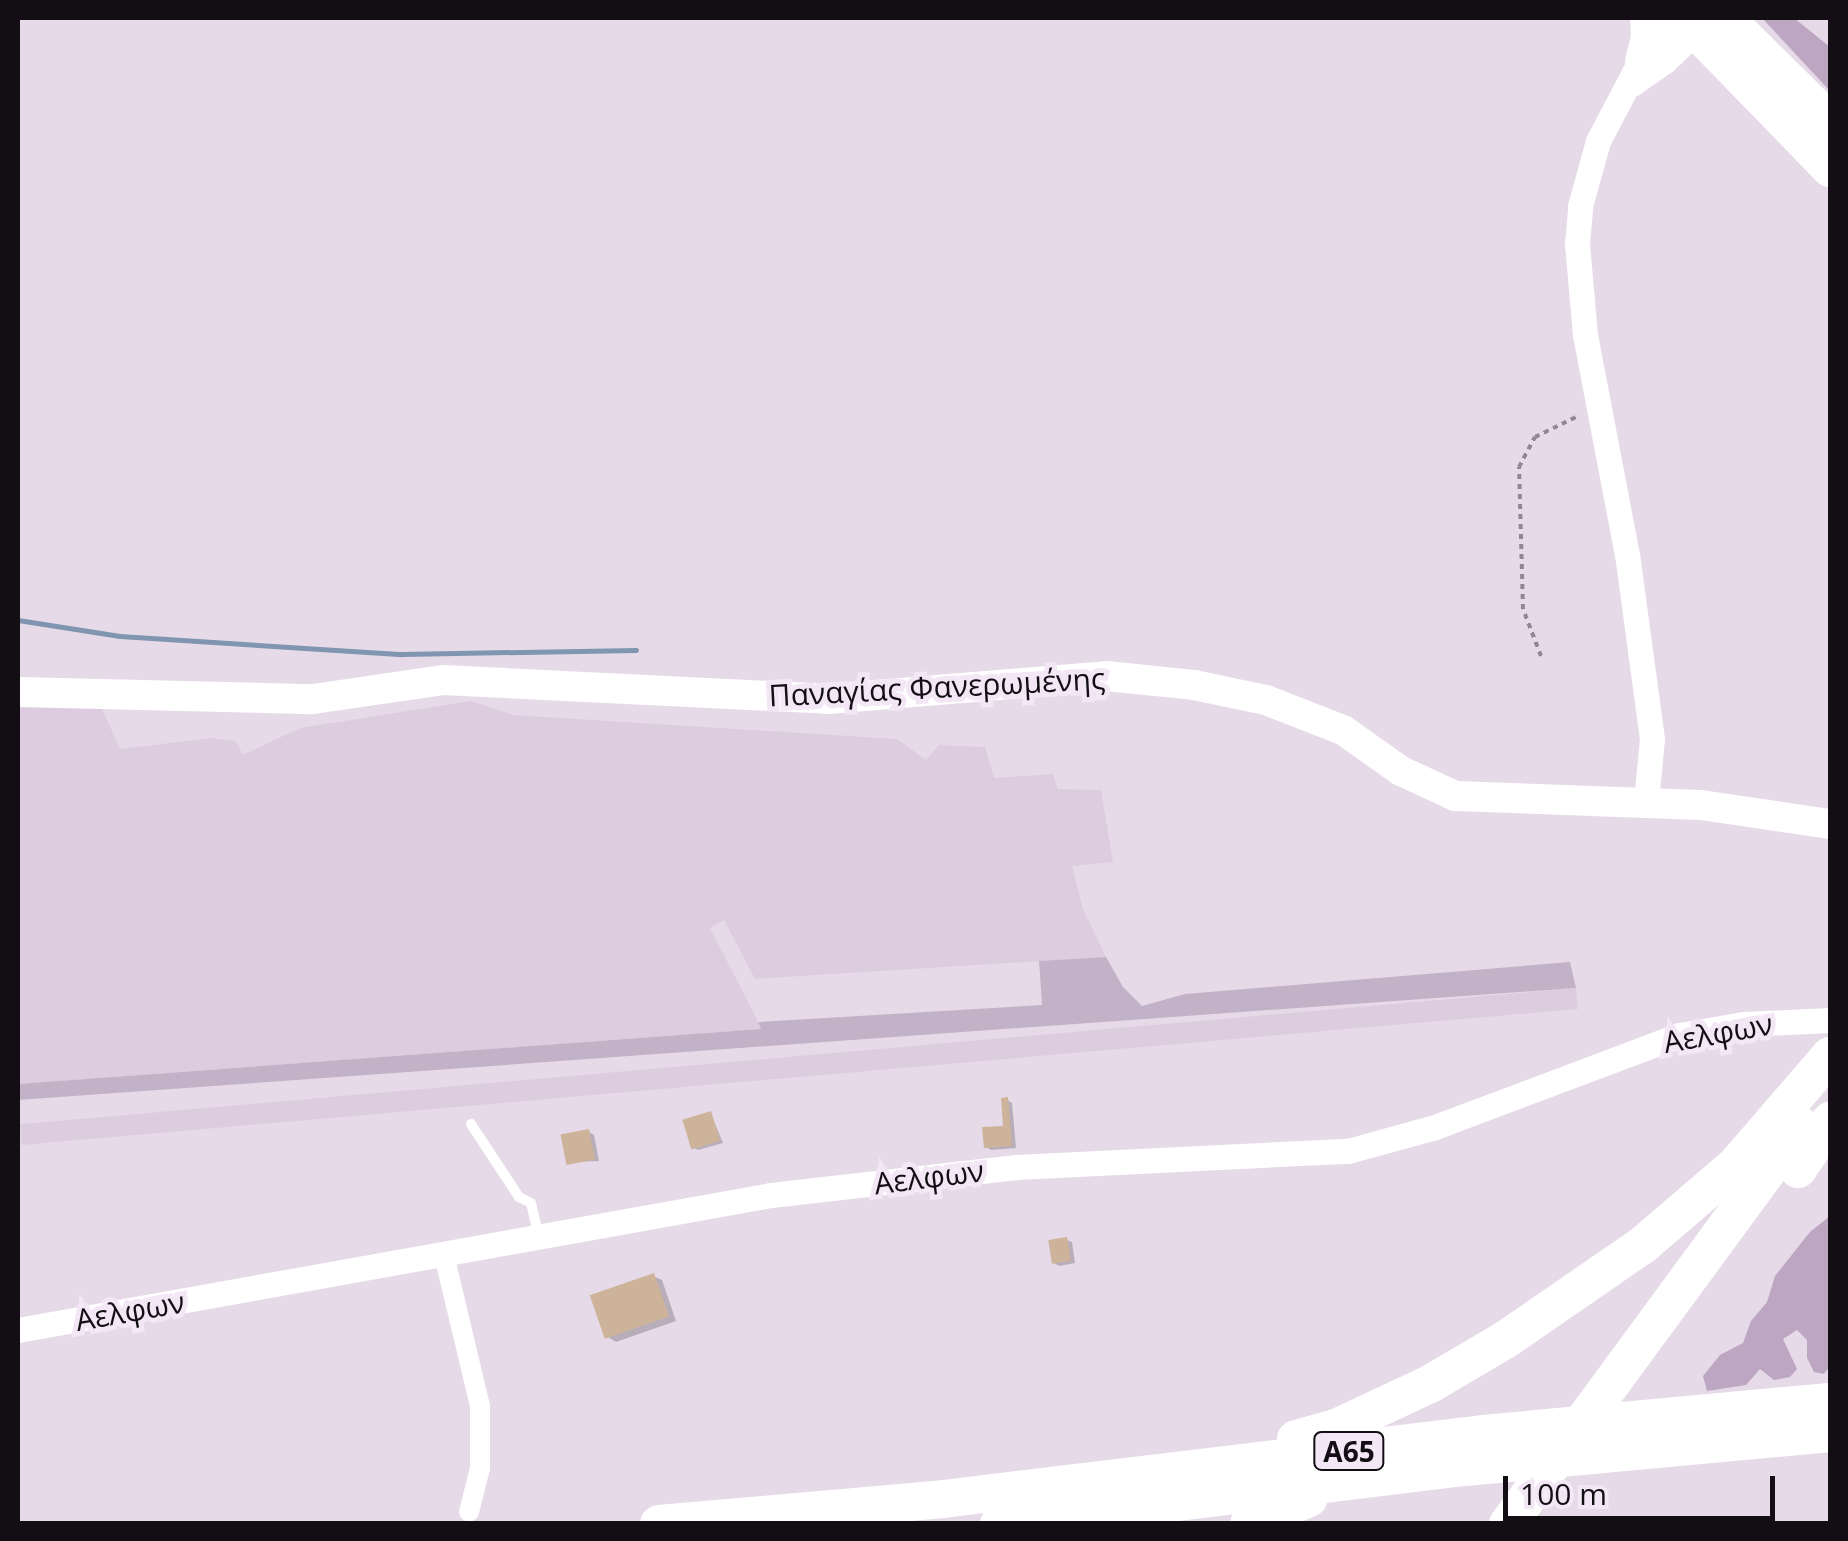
<!DOCTYPE html>
<html>
<head>
<meta charset="utf-8">
<style>
	body { margin:0 }
	#map { position:relative; width:1848px; height:1541px; overflow:hidden; background:#e6dae8; font-family:"Open Sans",sans-serif }
	div>[style] { position:absolute }
	.built>* { inset:0; background:#ddcce0; transform-origin:0 0 }
	.green>* { inset:0; background:#c3b2c7 }
	.forest>* { inset:0; background:#bca6c1 }
	.shadow>* { inset:0; background:#0003 }
	.stream>* { height:5px; margin:-2.5px; padding:0 2.5px; transform-origin:2.5px; border-radius:2.5px; background:#8095af }
	.building>* { inset:0; background:#cdb39a; transform-origin:0 0 }
	.path>* { height:4px; margin-top:-2px; transform-origin:0; background:repeating-linear-gradient(90deg,#908792 0 5px,transparent 0 10px) }
	.service>* { height:10px; margin:-5px; padding:0 5px; transform-origin:5px; border-radius:5px; background:#fff }
	.minor>* { height:20px; margin:-10px; padding:0 10px; transform-origin:10px; border-radius:10px; background:#fff }
	.tertiary>* { height:25px; margin:-12.5px; padding:0 12.5px; transform-origin:12.5px; border-radius:12.5px; background:#fff }
	.secondary>* { height:30px; margin:-15px; padding:0 15px; transform-origin:15px; border-radius:15px; background:#fff }
	.motorway>* { height:38px; margin:-19px; padding:0 19px; transform-origin:19px; border-radius:19px; background:#fff }
	span { translate:-50% -50%; white-space:nowrap; text-align:center; line-height:1.15; -webkit-text-stroke:10px #f3e7f6; paint-order:stroke }
	.shield-label span { padding:2px 8px; background:#f3e7f6; border:2px solid; border-radius:8px; -webkit-text-stroke-width:0 }
	.shield-label { font-size:28px; color:#120e13; font-weight:700 }
	.street-label { font-size:30px; color:#120e13 }
	.frame { position:absolute; inset:0; border:20px solid #120e13; pointer-events:none }
	.scale { position:absolute; left:1503px; top:1476px; width:272px; height:45px; box-sizing:border-box; border:5px solid #120e13; border-top:0; padding-left:12px; font-size:30px; line-height:35px; white-space:nowrap; color:#120e13; -webkit-text-stroke:8px #f3e7f6; paint-order:stroke }
</style>
</head>
<body>
<div id="map">
	<div class="built">
		<div style="clip-path:polygon(471px 701px,514px 715px,897px 739px,926px 760px,939px 745px,985px 747px,994px 778px,1053px 774px,1058px 789px,1101px 790px,1113px 862px,1072px 866px,1083px 909px,1106px 957px,755px 979px,724px 920px,710px 928px,762px 1029px,18px 1084px,18px 704px,101px 706px,120px 749px,211px 738px,236px 741px,243px 755px,300px 728px)"></div>
		<div style="left:1576px;top:988px;width:21px;height:1562px;rotate:85deg"></div>
	</div>
	<div class="green">
		<div style="clip-path:polygon(1106px 957px,1123px 987px,1142px 1006px,1185px 994px,1570px 962px,1576px 988px,18px 1100px,18px 1084px,761px 1029px,758px 1022px,1042px 1005px,1039px 961px)"></div>
	</div>
	<div class="forest">
		<div style="clip-path:polygon(1762px 18px,1794px 18px,1830px 47px,1830px 91px)"></div>
		<div style="clip-path:polygon(1830px 1216px,1830px 1366px,1824px 1374px,1814px 1372px,1807px 1358px,1807px 1340px,1797px 1330px,1783px 1339px,1797px 1369px,1790px 1377px,1774px 1380px,1760px 1369px,1746px 1385px,1707px 1391px,1703px 1376px,1720px 1355px,1743px 1343px,1751px 1321px,1767px 1302px,1775px 1276px,1810px 1232px)"></div>
	</div>
	<div class="shadow">
		<div style="clip-path:polygon(1007px 1100px,1012px 1103px,1016px 1148px,991px 1150px,986px 1147px,1006px 1128px)"></div>
		<div style="clip-path:polygon(711px 1114px,723px 1143px,698px 1150px,693px 1147px)"></div>
		<div style="clip-path:polygon(589px 1132px,594px 1135px,599px 1161px,567px 1162px)"></div>
		<div style="clip-path:polygon(1067px 1240px,1072px 1242px,1075px 1263px,1059px 1266px,1054px 1263px)"></div>
		<div style="clip-path:polygon(653px 1276px,662px 1280px,676px 1321px,616px 1342px,608px 1337px)"></div>
	</div>
	<div class="stream">
		<div style="left:18px;top:620px;width:103px;rotate:8.9deg"></div>
		<div style="left:120px;top:636px;width:283px;rotate:3.7deg"></div>
		<div style="left:402px;top:654px;width:234px;rotate:-1deg"></div>
	</div>
	<div class="building">
		<div style="clip-path:polygon(1008px 1097px,1012px 1146px,984px 1148px,982px 1127px,1003px 1126px,1001px 1098px)"></div>
		<div style="left:711px;top:1111px;width:31px;height:30px;rotate:73deg"></div>
		<div style="left:589px;top:1129px;width:31px;height:29px;rotate:79deg"></div>
		<div style="left:1067px;top:1237px;width:24px;height:19px;rotate:81deg"></div>
		<div style="left:654px;top:1273px;width:46px;height:68px;rotate:71deg"></div>
	</div>
	<div class="path">
		<div style="left:1541px;top:656px;width:50px;rotate:-111deg"></div>
		<div style="left:1523px;top:609px;width:142px;rotate:-91.6deg"></div>
		<div style="left:1519px;top:467px;width:34px;rotate:-62deg"></div>
		<div style="left:1535px;top:437px;width:48px;rotate:-26deg"></div>
	</div>
	<div class="service">
		<div style="left:471px;top:1124px;width:87px;rotate:56.7deg"></div>
		<div style="left:519px;top:1197px;width:13px;rotate:27deg"></div>
		<div style="left:531px;top:1203px;width:35px;rotate:77deg"></div>
	</div>
	<div class="minor">
		<div style="left:444px;top:1255px;width:155px;rotate:76.6deg"></div>
		<div style="left:480px;top:1406px;width:62px;rotate:90deg"></div>
		<div style="left:480px;top:1468px;width:45px;rotate:104deg"></div>
	</div>
	<div class="tertiary">
		<div style="left:1632px;top:84px;width:40px;rotate:-34.9deg"></div>
		<div style="left:1665px;top:61px;width:59px;rotate:-43.6deg"></div>
		<div style="left:1646px;top:801px;width:62px;rotate:-84.5deg"></div>
		<div style="left:1652px;top:739px;width:186px;rotate:-97.7deg"></div>
		<div style="left:1627px;top:555px;width:224px;rotate:-100.8deg"></div>
		<div style="left:1585px;top:335px;width:91px;rotate:-95deg"></div>
		<div style="left:1577px;top:244px;width:38px;rotate:-85deg"></div>
		<div style="left:1580px;top:206px;width:67px;rotate:-74.5deg"></div>
		<div style="left:1598px;top:141px;width:90px;rotate:-62.3deg"></div>
		<div style="left:1640px;top:61px;width:57px;rotate:-49.3deg"></div>
		<div style="left:18px;top:1330px;width:765px;rotate:-10.16deg"></div>
		<div style="left:771px;top:1195px;width:247px;rotate:-6.5deg"></div>
		<div style="left:1016px;top:1167px;width:332px;rotate:-2.8deg"></div>
		<div style="left:1348px;top:1151px;width:90px;rotate:-15.4deg"></div>
		<div style="left:1435px;top:1127px;width:262px;rotate:-20.6deg"></div>
		<div style="left:1680px;top:1035px;width:65px;rotate:-9.8deg"></div>
		<div style="left:1744px;top:1024px;width:86px;rotate:-2.7deg"></div>
	</div>
	<div class="secondary">
		<div style="left:1640px;top:61px;width:25px;rotate:-76deg"></div>
		<div style="left:1646px;top:37px;width:19px;rotate:-93deg"></div>
		<div style="left:18px;top:692px;width:295px;rotate:1.4deg"></div>
		<div style="left:313px;top:699px;width:131px;rotate:-8.3deg"></div>
		<div style="left:443px;top:680px;width:385px;rotate:2.8deg"></div>
		<div style="left:828px;top:699px;width:279px;rotate:-4.7deg"></div>
		<div style="left:1106px;top:676px;width:88px;rotate:5.8deg"></div>
		<div style="left:1194px;top:685px;width:74px;rotate:11.8deg"></div>
		<div style="left:1266px;top:700px;width:83px;rotate:21.3deg"></div>
		<div style="left:1343px;top:730px;width:71px;rotate:35.3deg"></div>
		<div style="left:1401px;top:771px;width:60px;rotate:24.8deg"></div>
		<div style="left:1455px;top:796px;width:246px;rotate:2.1deg"></div>
		<div style="left:1701px;top:805px;width:130px;rotate:8.4deg"></div>
	</div>
	<div class="motorway">
		<div style="left:1725px;top:18px;width:148px;rotate:44.7deg"></div>
		<div style="left:1697px;top:31px;width:191px;rotate:45.8deg"></div>
		<div style="left:1798px;top:1169px;width:58px;rotate:-56.3deg"></div>
		<div style="left:1296px;top:1439px;width:41px;rotate:-15.4deg"></div>
		<div style="left:1336px;top:1428px;width:104px;rotate:-25.1deg"></div>
		<div style="left:1430px;top:1384px;width:87px;rotate:-30.4deg"></div>
		<div style="left:1505px;top:1340px;width:169px;rotate:-34.6deg"></div>
		<div style="left:1644px;top:1244px;width:123px;rotate:-40.7deg"></div>
		<div style="left:1737px;top:1164px;width:143px;rotate:-49.3deg"></div>
		<div style="left:659px;top:1524px;width:285px;rotate:-5deg"></div>
		<div style="left:943px;top:1499px;width:544px;rotate:-6.86deg"></div>
		<div style="left:1483px;top:1434px;width:348px;rotate:-5.3deg"></div>
		<div style="left:999px;top:1524px;width:469px;rotate:-7deg"></div>
		<div style="left:1465px;top:1467px;width:367px;rotate:-5.3deg"></div>
		<div style="left:1249px;top:1524px;width:65px;rotate:-23.4deg"></div>
		<div style="left:1508px;top:1524px;width:494px;rotate:-53.7deg"></div>
	</div>
	<div class="shield-label">
		<span style="left:1349px;top:1451px">Α65</span>
	</div>
	<div class="street-label">
		<span style="left:937px;top:687px;rotate:-3deg">Παναγίας Φανερωμένης</span>
		<span style="left:1718px;top:1033px;rotate:-10deg">Αελφων</span>
		<span style="left:929px;top:1177px;rotate:-7deg">Αελφων</span>
		<span style="left:130px;top:1311px;rotate:-10deg">Αελφων</span>
	</div>
	<div class="frame"></div>
	<div class="scale">100 m</div>
</div>
</body>
</html>
